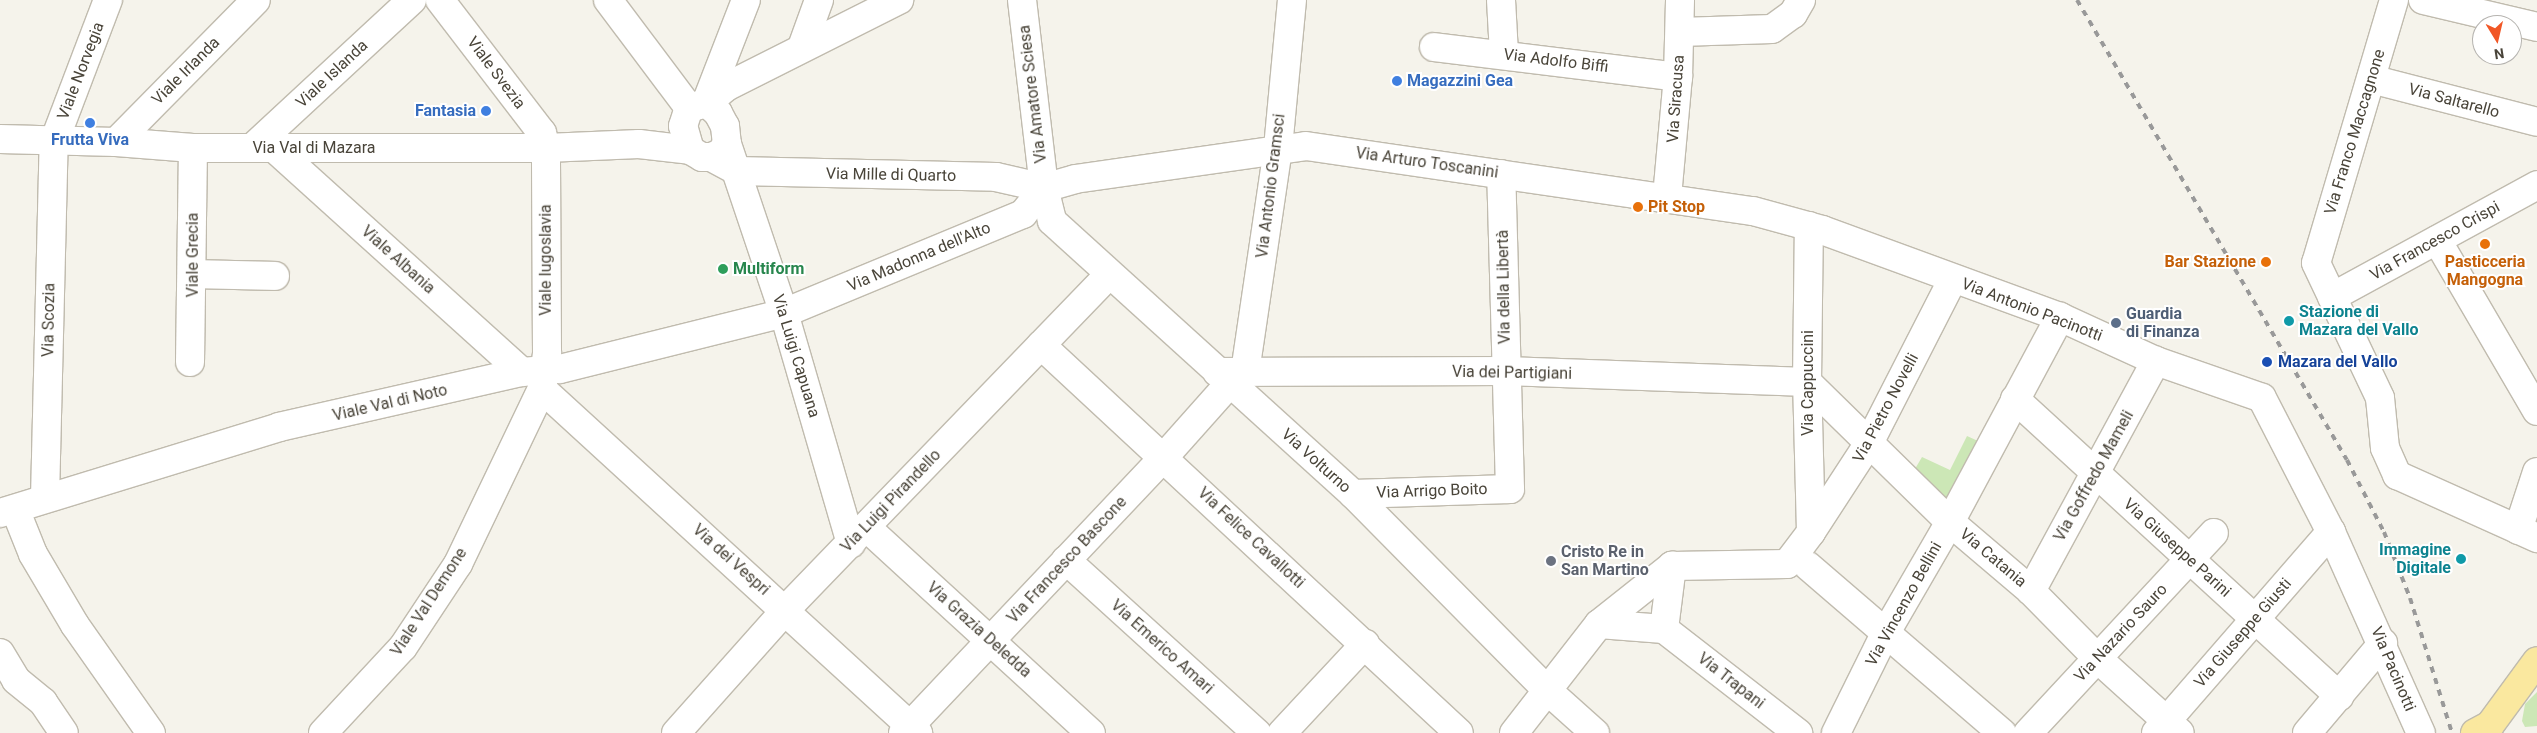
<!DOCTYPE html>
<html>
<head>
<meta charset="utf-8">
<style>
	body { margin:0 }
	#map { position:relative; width:2537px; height:733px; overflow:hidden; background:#f5f3eb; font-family:Roboto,sans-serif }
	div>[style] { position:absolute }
	.green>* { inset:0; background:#cce7b6 }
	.roads { filter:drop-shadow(1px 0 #c0bbae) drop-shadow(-1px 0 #c0bbae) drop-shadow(0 1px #c0bbae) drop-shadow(0 -1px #c0bbae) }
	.minor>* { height:28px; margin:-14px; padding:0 14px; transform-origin:14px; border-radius:14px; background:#fff }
	.major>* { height:28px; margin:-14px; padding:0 14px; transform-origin:14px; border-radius:14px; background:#fae89f }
	.rail>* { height:4px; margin-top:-2px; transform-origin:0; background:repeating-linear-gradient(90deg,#999 0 6px,transparent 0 12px) }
	.dots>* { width:14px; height:14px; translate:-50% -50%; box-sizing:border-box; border:2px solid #fff; border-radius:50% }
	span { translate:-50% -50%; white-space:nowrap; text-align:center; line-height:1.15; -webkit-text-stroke:4px #fff; paint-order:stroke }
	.street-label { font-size:16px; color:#494439 }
	.shop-label { font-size:16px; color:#366cbe; font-weight:700 }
	.left { translate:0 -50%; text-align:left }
	.right { translate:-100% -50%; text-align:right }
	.food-label { font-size:16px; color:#c56008; font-weight:700 }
	.leisure-label { font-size:16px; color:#27864d; font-weight:700 }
	.culture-label { font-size:16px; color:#0d838f; font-weight:700 }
	.service-label { font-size:16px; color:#4e5e75; font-weight:700 }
	.transit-label { font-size:16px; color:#164399; font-weight:700 }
	.worship-label { font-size:16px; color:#5b616d; font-weight:700 }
	.north { position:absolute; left:2472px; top:15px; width:50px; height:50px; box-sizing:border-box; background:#fff; border:1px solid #b6b4b0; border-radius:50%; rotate:171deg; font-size:14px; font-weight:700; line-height:20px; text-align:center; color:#494439 }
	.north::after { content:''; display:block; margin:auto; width:18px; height:22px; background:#f15726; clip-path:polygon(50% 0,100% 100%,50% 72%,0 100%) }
</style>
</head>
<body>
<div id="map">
	<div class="green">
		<div style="clip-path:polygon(1967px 436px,1978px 441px,1943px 506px,1912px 474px,1922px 457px,1950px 470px)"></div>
		<div style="clip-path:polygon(2537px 692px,2537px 726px,2525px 727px,2522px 721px,2525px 704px)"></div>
	</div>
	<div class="roads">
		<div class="minor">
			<div style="left:608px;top:0;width:135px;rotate:53.1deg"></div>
			<div style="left:1022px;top:0;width:189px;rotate:83.3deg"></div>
			<div style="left:1044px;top:188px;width:34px;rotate:76deg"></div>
			<div style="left:1052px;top:221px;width:406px;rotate:42.2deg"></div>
			<div style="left:1353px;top:494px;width:277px;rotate:45.3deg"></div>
			<div style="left:1548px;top:691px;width:63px;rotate:41.8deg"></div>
			<div style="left:1501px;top:0;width:54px;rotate:86.8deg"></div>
			<div style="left:2394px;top:0;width:274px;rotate:106.5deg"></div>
			<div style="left:2316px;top:263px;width:149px;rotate:64.6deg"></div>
			<div style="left:2380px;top:398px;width:50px;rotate:84.3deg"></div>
			<div style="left:2385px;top:448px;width:30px;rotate:66deg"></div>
			<div style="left:2397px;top:475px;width:154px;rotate:24.2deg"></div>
			<div style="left:2423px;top:0;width:117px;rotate:13.3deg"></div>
			<div style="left:1680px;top:32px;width:92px;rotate:-1.9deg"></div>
			<div style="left:1772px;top:29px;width:26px;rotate:-36deg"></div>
			<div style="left:1793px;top:14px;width:16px;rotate:-60deg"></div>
			<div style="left:802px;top:47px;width:50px;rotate:-70.1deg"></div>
			<div style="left:1434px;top:47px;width:246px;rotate:7deg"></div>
			<div style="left:2371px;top:79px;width:171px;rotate:14.5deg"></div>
			<div style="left:706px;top:103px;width:110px;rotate:-68.8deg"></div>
			<div style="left:707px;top:103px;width:25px;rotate:-40deg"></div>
			<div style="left:726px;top:87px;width:194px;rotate:-26.7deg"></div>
			<div style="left:0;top:139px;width:116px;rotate:1.5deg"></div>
			<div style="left:116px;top:142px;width:77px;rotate:4.5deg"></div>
			<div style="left:193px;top:148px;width:353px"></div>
			<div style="left:546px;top:148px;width:93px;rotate:-2.5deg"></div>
			<div style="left:639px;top:144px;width:51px;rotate:6.7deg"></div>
			<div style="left:116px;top:142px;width:199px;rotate:-45.4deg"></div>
			<div style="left:727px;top:144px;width:11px;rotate:124deg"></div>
			<div style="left:721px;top:153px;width:11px;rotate:158deg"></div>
			<div style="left:711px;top:157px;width:9px;rotate:180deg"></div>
			<div style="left:702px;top:157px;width:14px;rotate:-150deg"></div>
			<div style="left:690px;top:150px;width:25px;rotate:-106deg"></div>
			<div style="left:683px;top:126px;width:19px;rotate:-72deg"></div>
			<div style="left:689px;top:108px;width:19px;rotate:-16deg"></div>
			<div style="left:707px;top:103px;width:15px;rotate:42deg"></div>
			<div style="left:718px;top:113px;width:15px;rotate:62deg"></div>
			<div style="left:725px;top:126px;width:18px;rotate:84deg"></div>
			<div style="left:727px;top:144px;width:178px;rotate:71.4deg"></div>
			<div style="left:784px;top:313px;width:240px;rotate:73.8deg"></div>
			<div style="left:252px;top:148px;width:218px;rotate:-42.8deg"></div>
			<div style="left:274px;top:148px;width:334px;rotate:42.1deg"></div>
			<div style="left:711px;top:157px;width:30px;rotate:28deg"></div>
			<div style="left:737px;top:171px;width:259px;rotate:1.3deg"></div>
			<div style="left:996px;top:177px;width:49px;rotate:12.9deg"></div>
			<div style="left:1044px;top:188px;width:32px;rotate:-16deg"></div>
			<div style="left:1075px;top:179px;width:233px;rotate:-8.1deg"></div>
			<div style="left:1306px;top:146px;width:452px;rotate:8.3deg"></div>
			<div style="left:1753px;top:211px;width:72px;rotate:15.4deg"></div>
			<div style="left:1822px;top:230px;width:253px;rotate:20.1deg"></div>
			<div style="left:2060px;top:317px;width:106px;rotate:24.6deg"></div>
			<div style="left:2156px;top:361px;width:112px;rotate:19.2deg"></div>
			<div style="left:2262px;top:398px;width:151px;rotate:62.8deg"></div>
			<div style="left:2331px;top:532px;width:220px;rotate:65.9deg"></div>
			<div style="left:1667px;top:197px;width:121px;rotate:-84.8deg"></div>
			<div style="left:1678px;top:77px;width:77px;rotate:-88.5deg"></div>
			<div style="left:2437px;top:240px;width:198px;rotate:59.7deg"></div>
			<div style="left:194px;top:274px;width:81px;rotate:1.4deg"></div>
			<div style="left:2332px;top:297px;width:234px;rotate:-28.6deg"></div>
			<div style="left:1041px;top:345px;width:570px;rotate:42.87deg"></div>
			<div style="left:190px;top:362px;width:214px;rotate:-89.2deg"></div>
			<div style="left:1217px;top:372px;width:289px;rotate:-0.2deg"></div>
			<div style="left:1506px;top:371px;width:301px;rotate:2.1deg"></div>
			<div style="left:1807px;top:382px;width:200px;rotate:44.4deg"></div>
			<div style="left:1950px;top:522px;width:106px;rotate:40.4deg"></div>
			<div style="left:2031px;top:591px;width:95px;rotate:45.4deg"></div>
			<div style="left:2098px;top:659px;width:110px;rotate:42.1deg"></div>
			<div style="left:1245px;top:372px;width:226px;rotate:-81.6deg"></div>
			<div style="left:1278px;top:148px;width:149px;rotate:-84.6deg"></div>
			<div style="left:542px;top:389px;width:510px;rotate:42.46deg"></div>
			<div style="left:2015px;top:399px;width:440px;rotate:42.5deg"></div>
			<div style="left:1353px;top:494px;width:157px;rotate:-1.8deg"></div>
			<div style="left:1510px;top:489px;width:315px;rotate:-91.6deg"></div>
			<div style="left:45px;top:498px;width:356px;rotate:-88.6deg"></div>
			<div style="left:54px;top:142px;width:152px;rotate:-69.2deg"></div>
			<div style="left:15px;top:509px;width:48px;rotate:68.2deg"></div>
			<div style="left:33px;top:554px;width:82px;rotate:59.4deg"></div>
			<div style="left:75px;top:625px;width:132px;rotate:54.9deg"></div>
			<div style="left:0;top:513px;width:292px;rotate:-17.1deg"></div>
			<div style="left:279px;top:427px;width:249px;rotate:-12.8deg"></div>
			<div style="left:522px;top:372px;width:38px;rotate:-5deg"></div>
			<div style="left:560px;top:369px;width:231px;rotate:-14deg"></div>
			<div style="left:784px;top:313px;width:259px;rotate:-22.5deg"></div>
			<div style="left:1023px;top:214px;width:33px;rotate:-51deg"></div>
			<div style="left:866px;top:527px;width:305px;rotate:42.5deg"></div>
			<div style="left:2518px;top:530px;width:61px;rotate:-71.9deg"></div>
			<div style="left:1811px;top:532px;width:106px;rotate:-56.9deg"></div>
			<div style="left:1869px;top:443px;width:184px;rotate:-62.9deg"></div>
			<div style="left:1066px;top:560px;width:258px;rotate:42.2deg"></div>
			<div style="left:1808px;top:566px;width:256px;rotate:40.7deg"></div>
			<div style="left:2031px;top:591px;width:262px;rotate:-61.5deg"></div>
			<div style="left:1599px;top:624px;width:65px;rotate:4.4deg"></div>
			<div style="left:1664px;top:629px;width:170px;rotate:37.8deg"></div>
			<div style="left:1664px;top:629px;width:64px;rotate:-82.8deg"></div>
			<div style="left:0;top:653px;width:31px;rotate:59deg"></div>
			<div style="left:16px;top:680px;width:35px;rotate:39deg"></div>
			<div style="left:43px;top:702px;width:37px;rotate:56deg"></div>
			<div style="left:323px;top:733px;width:117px;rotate:-47.1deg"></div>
			<div style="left:403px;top:647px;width:100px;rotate:-56.5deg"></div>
			<div style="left:458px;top:564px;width:194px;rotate:-64.4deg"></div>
			<div style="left:542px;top:389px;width:37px;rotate:-82deg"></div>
			<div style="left:547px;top:352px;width:204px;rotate:-90.3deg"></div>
			<div style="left:546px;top:148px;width:16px;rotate:-105deg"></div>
			<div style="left:542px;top:133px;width:168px;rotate:-127.5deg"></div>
			<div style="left:676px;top:733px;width:171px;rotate:-48.3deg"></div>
			<div style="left:790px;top:605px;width:460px;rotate:-46deg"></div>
			<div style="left:903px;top:733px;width:380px;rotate:-46.6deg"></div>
			<div style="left:1164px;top:457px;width:98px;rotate:-48.3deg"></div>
			<div style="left:1282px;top:733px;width:122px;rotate:-47deg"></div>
			<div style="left:1514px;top:733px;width:138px;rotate:-52.1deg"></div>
			<div style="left:1599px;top:624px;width:93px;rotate:-38.5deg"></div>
			<div style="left:1672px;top:566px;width:115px;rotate:-1deg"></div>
			<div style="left:1787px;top:564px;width:40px;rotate:-53deg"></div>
			<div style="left:1811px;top:532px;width:150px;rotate:-91.5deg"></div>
			<div style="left:1807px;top:382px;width:156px;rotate:-89.3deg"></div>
			<div style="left:1836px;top:733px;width:110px;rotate:-63.7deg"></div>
			<div style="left:1885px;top:634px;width:129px;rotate:-59.9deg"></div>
			<div style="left:1950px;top:522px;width:233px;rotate:-61.8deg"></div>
			<div style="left:2028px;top:733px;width:273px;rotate:-47.1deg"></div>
			<div style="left:2156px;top:733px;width:267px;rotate:-49deg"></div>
			<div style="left:2307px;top:733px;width:118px;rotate:-49.8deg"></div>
		</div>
		<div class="major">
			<div style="left:2475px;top:733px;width:17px;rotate:-28deg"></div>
			<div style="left:2490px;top:725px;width:79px;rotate:-53.7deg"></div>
		</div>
	</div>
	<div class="rail">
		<div style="left:2077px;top:0;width:533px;rotate:59.59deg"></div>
		<div style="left:2347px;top:460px;width:81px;rotate:62.8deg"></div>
		<div style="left:2384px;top:532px;width:71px;rotate:68.5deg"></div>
		<div style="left:2410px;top:598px;width:141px;rotate:72.7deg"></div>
	</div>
	<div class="dots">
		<div style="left:1397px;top:81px;background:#3f7fe0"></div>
		<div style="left:486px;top:111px;background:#3f7fe0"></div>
		<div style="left:90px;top:123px;background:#3f7fe0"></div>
		<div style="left:1638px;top:207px;background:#e8710a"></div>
		<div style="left:2485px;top:244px;background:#e8710a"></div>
		<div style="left:2266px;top:262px;background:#e8710a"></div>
		<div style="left:723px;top:269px;background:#2e9e5b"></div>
		<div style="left:2289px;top:321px;background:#0f9aa8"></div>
		<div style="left:2116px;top:323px;background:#5c6f8a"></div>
		<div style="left:2267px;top:362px;background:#1a4fb4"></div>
		<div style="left:2461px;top:559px;background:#0f9aa8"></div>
		<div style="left:1551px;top:561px;background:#6b7280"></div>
	</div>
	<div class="street-label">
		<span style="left:1556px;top:61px;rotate:7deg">Via Adolfo Biffi</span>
		<span style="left:81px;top:71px;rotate:-69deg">Viale Norvegia</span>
		<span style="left:186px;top:71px;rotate:-45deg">Viale Irlanda</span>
		<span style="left:496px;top:73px;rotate:53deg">Viale Svezia</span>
		<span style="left:332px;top:74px;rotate:-43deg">Viale Islanda</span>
		<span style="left:1033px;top:94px;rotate:-97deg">Via Amatore Sciesa</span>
		<span style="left:1676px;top:99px;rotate:-86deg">Via Siracusa</span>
		<span style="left:2454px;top:101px;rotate:15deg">Via Saltarello</span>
		<span style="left:2355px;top:132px;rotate:-73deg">Via Franco Maccagnone</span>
		<span style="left:314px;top:148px">Via Val di Mazara</span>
		<span style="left:1427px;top:163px;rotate:8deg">Via Arturo Toscanini</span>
		<span style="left:891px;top:175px;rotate:1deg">Via Mille di Quarto</span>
		<span style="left:1271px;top:186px;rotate:-83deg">Via Antonio Gramsci</span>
		<span style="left:2435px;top:241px;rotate:-29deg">Via Francesco Crispi</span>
		<span style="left:193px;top:255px;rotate:-90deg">Viale Grecia</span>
		<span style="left:919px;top:257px;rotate:-23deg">Via Madonna dell'Alto</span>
		<span style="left:398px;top:260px;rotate:42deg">Viale Albania</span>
		<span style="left:546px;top:260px;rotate:-90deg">Viale Iugoslavia</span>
		<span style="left:1504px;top:287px;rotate:-91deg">Via della Libertà</span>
		<span style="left:2032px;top:310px;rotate:21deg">Via Antonio Pacinotti</span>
		<span style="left:49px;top:320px;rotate:-89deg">Via Scozia</span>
		<span style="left:796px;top:356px;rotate:73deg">Via Luigi Capuana</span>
		<span style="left:1512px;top:373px;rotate:1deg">Via dei Partigiani</span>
		<span style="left:1808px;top:383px;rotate:-90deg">Via Cappuccini</span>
		<span style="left:390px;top:403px;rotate:-13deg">Viale Val di Noto</span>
		<span style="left:1886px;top:408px;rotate:-62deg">Via Pietro Novelli</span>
		<span style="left:1316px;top:461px;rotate:42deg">Via Volturno</span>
		<span style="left:2094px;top:476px;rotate:-61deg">Via Goffredo Mameli</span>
		<span style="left:1432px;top:491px;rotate:-2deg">Via Arrigo Boito</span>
		<span style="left:891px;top:501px;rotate:-46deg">Via Luigi Pirandello</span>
		<span style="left:1251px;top:538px;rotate:43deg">Via Felice Cavallotti</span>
		<span style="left:2177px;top:548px;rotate:42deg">Via Giuseppe Parini</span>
		<span style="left:1993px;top:558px;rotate:40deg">Via Catania</span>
		<span style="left:731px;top:560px;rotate:42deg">Via dei Vespri</span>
		<span style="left:1067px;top:560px;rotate:-47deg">Via Francesco Bascone</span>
		<span style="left:429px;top:602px;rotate:-57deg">Viale Val Demone</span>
		<span style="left:1904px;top:604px;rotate:-61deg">Via Vincenzo Bellini</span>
		<span style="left:979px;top:630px;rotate:42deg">Via Grazia Deledda</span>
		<span style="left:2121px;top:633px;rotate:-47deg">Via Nazario Sauro</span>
		<span style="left:2243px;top:633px;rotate:-49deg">Via Giuseppe Giusti</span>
		<span style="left:1162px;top:647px;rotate:42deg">Via Emerico Amari</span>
		<span style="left:2393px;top:669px;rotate:67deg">Via Pacinotti</span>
		<span style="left:1731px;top:681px;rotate:38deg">Via Trapani</span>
	</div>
	<div class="shop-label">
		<span class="left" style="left:1407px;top:81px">Magazzini Gea</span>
		<span class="right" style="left:476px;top:111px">Fantasia</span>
		<span style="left:90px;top:140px">Frutta Viva</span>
	</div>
	<div class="food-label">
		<span class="left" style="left:1648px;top:207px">Pit Stop</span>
		<span class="right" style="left:2256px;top:262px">Bar Stazione</span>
		<span style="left:2485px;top:271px">Pasticceria<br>Mangogna</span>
	</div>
	<div class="leisure-label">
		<span class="left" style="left:733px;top:269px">Multiform</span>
	</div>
	<div class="culture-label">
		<span class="left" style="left:2299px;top:321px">Stazione di<br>Mazara del Vallo</span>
		<span class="right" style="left:2451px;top:559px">Immagine<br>Digitale</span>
	</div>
	<div class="service-label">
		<span class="left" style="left:2126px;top:323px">Guardia<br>di Finanza</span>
	</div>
	<div class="transit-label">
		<span class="left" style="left:2278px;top:362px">Mazara del Vallo</span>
	</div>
	<div class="worship-label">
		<span class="left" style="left:1561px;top:561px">Cristo Re in<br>San Martino</span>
	</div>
	<div class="north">N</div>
</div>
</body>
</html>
